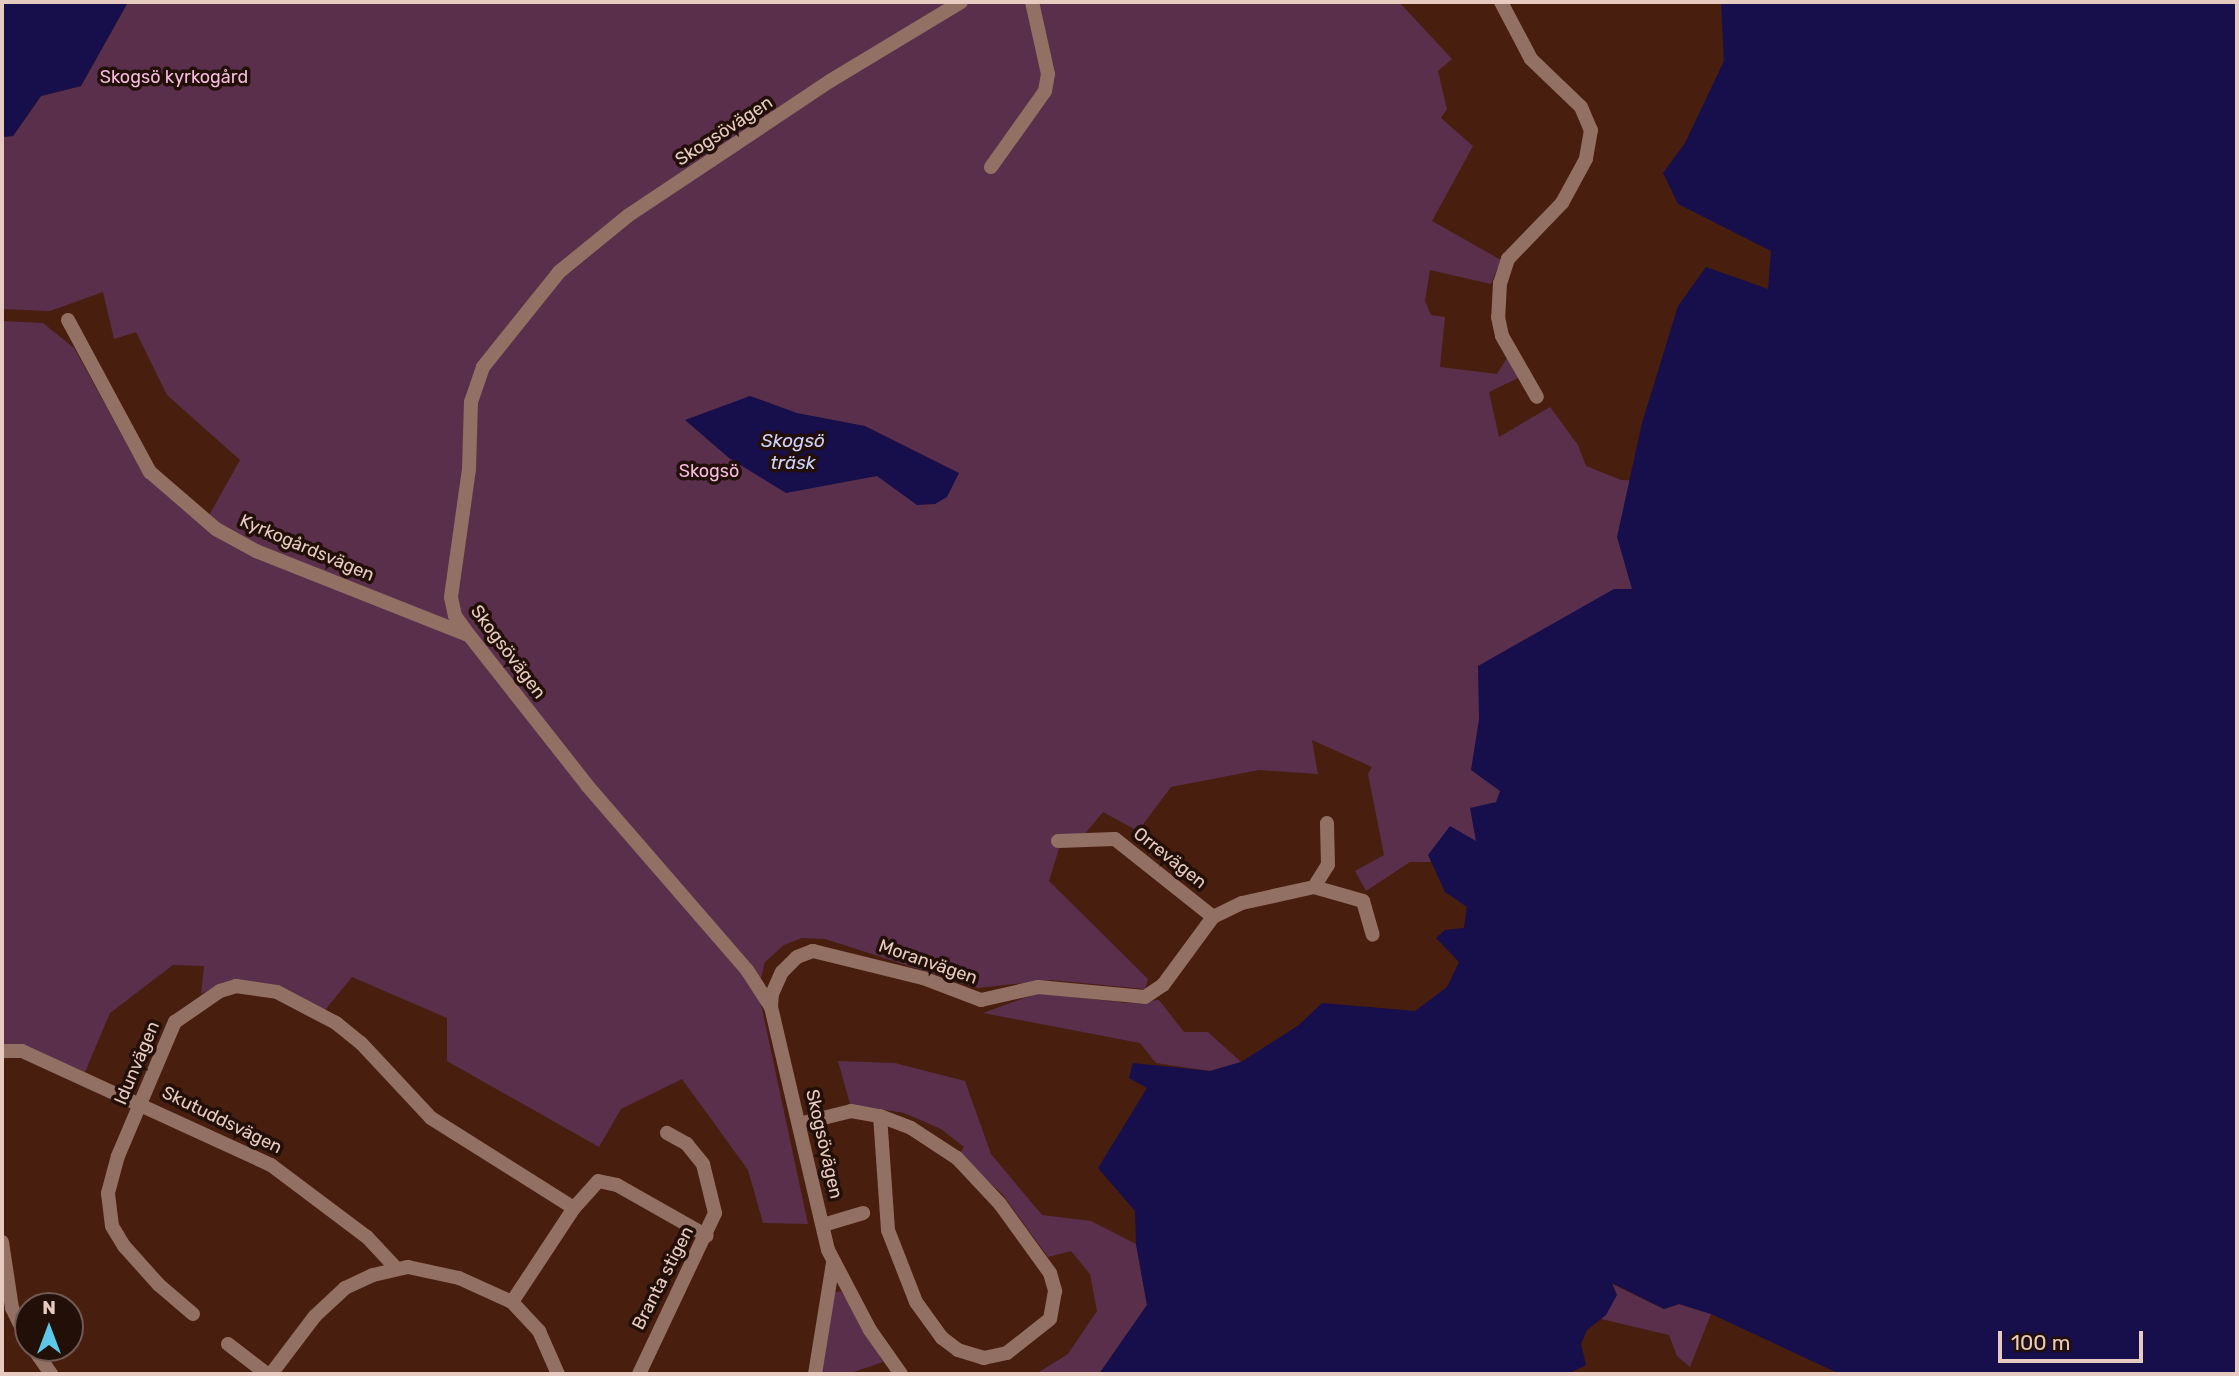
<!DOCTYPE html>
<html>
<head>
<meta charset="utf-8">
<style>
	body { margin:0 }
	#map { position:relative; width:2239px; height:1376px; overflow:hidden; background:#481e0f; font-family:Rubik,sans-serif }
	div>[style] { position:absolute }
	.green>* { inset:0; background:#5a2f4c }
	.water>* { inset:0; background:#170e4c }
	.minor>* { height:14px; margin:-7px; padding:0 7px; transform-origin:7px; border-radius:7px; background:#937064 }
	span { translate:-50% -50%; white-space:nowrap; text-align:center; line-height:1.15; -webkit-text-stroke:7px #220f08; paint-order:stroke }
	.park-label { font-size:18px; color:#f4badf }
	.street-label { font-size:18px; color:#e7cbc1 }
	.water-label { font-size:19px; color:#ccd1f9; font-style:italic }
	.frame { position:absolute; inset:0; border:4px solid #e7cbc1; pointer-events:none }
	.north { position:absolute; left:14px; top:1292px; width:70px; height:70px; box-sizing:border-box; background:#220f08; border:2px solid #715a52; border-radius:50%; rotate:0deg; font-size:19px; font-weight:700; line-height:28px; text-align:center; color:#e7cbc1 }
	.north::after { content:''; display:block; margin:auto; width:24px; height:32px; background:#5cc7e7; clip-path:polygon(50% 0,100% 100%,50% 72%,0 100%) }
	.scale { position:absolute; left:1998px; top:1331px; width:145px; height:32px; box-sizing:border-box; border:4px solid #e7cbc1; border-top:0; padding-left:9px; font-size:21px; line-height:24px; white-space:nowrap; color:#e7cbc1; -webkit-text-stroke:5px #220f08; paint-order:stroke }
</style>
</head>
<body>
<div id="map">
	<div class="green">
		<div style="clip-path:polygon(128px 2px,1399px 2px,1452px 59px,1438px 71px,1447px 109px,1441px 118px,1473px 146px,1432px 221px,1501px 260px,1491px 284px,1430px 270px,1425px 301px,1431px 315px,1445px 317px,1440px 367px,1497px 374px,1507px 358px,1518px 378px,1489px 392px,1499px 437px,1550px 407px,1578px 445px,1586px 466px,1621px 480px,1848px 489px,1834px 862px,1410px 862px,1366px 891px,1355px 871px,1384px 855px,1368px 774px,1372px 767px,1312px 740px,1318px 774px,1259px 770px,1171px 787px,1138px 831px,1103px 812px,1078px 842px,1061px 842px,1049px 881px,1148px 979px,1145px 989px,1051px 980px,978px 988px,825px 939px,802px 938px,784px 945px,765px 962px,758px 990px,808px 1224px,763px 1223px,748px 1170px,682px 1079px,621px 1109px,599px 1147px,447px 1061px,447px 1018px,352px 977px,325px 1010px,303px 998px,218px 986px,201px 994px,204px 966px,173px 965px,110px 1013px,85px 1072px,22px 1045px,2px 1045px,2px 321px,43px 323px,74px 348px,138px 464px,207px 519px,240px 460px,167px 395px,136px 332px,114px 339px,103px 292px,50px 311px,2px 309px,2px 137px,13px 136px,41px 96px,81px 86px)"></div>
		<div style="clip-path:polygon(1038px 993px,1127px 1003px,1159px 1000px,1184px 1032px,1208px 1032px,1241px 1062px,1210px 1071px,1156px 1063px,1140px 1043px,983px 1013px)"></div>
		<div style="clip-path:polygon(838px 1061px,895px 1063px,965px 1081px,991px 1154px,1042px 1215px,1091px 1221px,1136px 1244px,1147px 1305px,1099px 1374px,1036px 1374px,1068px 1354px,1097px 1311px,1090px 1274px,1071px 1251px,1048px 1257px,1003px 1195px,959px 1154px,964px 1147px,941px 1129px,904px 1113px,850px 1104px)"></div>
		<div style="clip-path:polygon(1610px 1283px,1664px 1309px,1679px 1304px,1711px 1314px,1690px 1367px,1677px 1356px,1669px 1335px,1597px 1318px,1606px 1315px)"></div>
		<div style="clip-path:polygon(841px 1291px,883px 1362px,848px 1374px,819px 1374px,833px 1293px)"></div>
	</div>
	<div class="water">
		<div style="clip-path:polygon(2px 2px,128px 2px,81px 86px,41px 96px,13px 136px,2px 137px)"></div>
		<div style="clip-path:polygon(1721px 2px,2237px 2px,2237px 1374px,1840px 1374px,1711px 1314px,1679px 1304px,1664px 1309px,1612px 1283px,1617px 1295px,1606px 1315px,1587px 1330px,1581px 1344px,1586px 1365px,1568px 1374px,1099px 1374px,1147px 1305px,1136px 1244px,1135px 1211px,1098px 1168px,1147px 1088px,1129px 1078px,1133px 1063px,1210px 1071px,1241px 1062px,1299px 1025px,1322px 1003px,1415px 1011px,1447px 987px,1459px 962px,1436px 938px,1445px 930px,1464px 928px,1467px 907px,1445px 892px,1428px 855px,1450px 826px,1476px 841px,1470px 808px,1496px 802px,1500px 791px,1471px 770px,1479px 719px,1478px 666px,1614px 589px,1632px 589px,1617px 537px,1642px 423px,1678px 306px,1706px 267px,1768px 289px,1771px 251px,1678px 204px,1663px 173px,1685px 143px,1724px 61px)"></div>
		<div style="clip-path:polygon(750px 396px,797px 413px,865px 426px,959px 473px,947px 497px,935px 504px,917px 505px,877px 476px,786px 493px,729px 458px,685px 420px)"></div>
	</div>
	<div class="minor">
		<div style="left:1501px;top:2px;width:64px;rotate:62.2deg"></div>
		<div style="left:1531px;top:59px;width:69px;rotate:43.8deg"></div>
		<div style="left:1581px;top:107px;width:25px;rotate:67deg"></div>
		<div style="left:1591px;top:130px;width:29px;rotate:100deg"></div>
		<div style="left:1586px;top:159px;width:50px;rotate:118.6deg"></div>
		<div style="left:1562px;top:203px;width:78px;rotate:134deg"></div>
		<div style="left:1508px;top:259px;width:25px;rotate:108deg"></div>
		<div style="left:1500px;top:283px;width:34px;rotate:93deg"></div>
		<div style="left:1498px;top:317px;width:19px;rotate:78deg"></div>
		<div style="left:1502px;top:336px;width:70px;rotate:60.2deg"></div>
		<div style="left:991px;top:167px;width:93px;rotate:-54.6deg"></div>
		<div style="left:1045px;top:91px;width:17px;rotate:-80deg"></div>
		<div style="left:1048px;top:74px;width:74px;rotate:-102.5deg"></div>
		<div style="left:68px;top:320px;width:173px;rotate:61.7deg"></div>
		<div style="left:150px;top:472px;width:87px;rotate:40.8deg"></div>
		<div style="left:216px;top:529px;width:46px;rotate:28.8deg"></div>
		<div style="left:256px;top:551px;width:228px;rotate:21.6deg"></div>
		<div style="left:1058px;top:841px;width:57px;rotate:-2deg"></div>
		<div style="left:1115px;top:839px;width:125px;rotate:38.5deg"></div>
		<div style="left:1314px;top:887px;width:26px;rotate:-58deg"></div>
		<div style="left:1328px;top:865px;width:42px;rotate:-91.4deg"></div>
		<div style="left:771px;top:1007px;width:13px;rotate:-86deg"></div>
		<div style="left:772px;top:994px;width:24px;rotate:-66deg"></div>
		<div style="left:782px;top:972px;width:21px;rotate:-45deg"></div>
		<div style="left:797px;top:957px;width:17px;rotate:-21deg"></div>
		<div style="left:813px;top:951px;width:113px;rotate:13.8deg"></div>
		<div style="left:923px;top:978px;width:62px;rotate:20.8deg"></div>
		<div style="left:981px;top:1000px;width:58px;rotate:-12.8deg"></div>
		<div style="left:1038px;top:987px;width:107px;rotate:5.3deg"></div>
		<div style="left:1145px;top:997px;width:22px;rotate:-34deg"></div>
		<div style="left:1163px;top:985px;width:84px;rotate:-53.7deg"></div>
		<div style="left:1213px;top:917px;width:32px;rotate:-26deg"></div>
		<div style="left:1242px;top:903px;width:74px;rotate:-12.5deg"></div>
		<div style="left:1314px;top:887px;width:51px;rotate:15.9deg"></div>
		<div style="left:1363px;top:901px;width:35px;rotate:74deg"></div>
		<div style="left:2px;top:1051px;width:20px"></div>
		<div style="left:22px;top:1051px;width:274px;rotate:24.6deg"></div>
		<div style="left:271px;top:1165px;width:120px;rotate:36.9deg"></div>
		<div style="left:367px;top:1237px;width:42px;rotate:46.9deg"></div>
		<div style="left:799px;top:1124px;width:54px;rotate:-14deg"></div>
		<div style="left:851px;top:1111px;width:29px;rotate:10deg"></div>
		<div style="left:880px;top:1116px;width:33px;rotate:21deg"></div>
		<div style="left:911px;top:1128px;width:55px;rotate:33.1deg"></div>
		<div style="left:957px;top:1158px;width:63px;rotate:46.9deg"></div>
		<div style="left:1000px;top:1204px;width:85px;rotate:54.1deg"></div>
		<div style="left:1050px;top:1273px;width:19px;rotate:74deg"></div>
		<div style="left:1055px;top:1291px;width:28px;rotate:100deg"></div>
		<div style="left:1050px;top:1319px;width:55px;rotate:141.7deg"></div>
		<div style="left:1007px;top:1353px;width:24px;rotate:168deg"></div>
		<div style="left:984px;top:1358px;width:27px;rotate:-163deg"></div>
		<div style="left:958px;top:1350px;width:20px;rotate:-143deg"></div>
		<div style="left:942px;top:1338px;width:44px;rotate:-125.8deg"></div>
		<div style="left:916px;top:1302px;width:77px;rotate:-111.3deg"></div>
		<div style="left:888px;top:1230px;width:114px;rotate:-94deg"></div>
		<div style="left:823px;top:1225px;width:42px;rotate:-16.7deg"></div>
		<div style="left:2px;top:1242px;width:67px;rotate:81.4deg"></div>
		<div style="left:12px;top:1308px;width:37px;rotate:64deg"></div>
		<div style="left:512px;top:1302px;width:113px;rotate:-56.6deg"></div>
		<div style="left:574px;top:1208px;width:36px;rotate:-48deg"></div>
		<div style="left:598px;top:1181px;width:19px;rotate:12deg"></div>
		<div style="left:617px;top:1185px;width:103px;rotate:29.5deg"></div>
		<div style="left:193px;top:1314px;width:45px;rotate:-139.5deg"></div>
		<div style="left:159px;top:1285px;width:52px;rotate:-131.9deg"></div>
		<div style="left:124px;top:1246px;width:23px;rotate:-121deg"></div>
		<div style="left:112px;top:1226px;width:33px;rotate:-97deg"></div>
		<div style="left:108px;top:1193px;width:38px;rotate:-75deg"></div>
		<div style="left:118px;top:1156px;width:146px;rotate:-67deg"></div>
		<div style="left:175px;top:1022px;width:55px;rotate:-34.6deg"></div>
		<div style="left:220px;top:991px;width:17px;rotate:-17deg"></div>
		<div style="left:236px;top:986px;width:41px;rotate:8.3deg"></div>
		<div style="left:277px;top:992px;width:67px;rotate:27.7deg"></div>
		<div style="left:336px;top:1023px;width:32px;rotate:39deg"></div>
		<div style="left:361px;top:1043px;width:103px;rotate:47deg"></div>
		<div style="left:431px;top:1118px;width:169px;rotate:32.2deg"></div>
		<div style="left:228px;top:1344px;width:49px;rotate:37.6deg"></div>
		<div style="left:33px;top:1348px;width:32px;rotate:55deg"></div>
		<div style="left:271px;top:1374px;width:73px;rotate:-52.8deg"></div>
		<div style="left:315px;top:1316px;width:41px;rotate:-43deg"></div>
		<div style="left:345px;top:1288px;width:31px;rotate:-25deg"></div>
		<div style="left:373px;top:1275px;width:36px;rotate:-13deg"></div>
		<div style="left:408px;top:1267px;width:52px;rotate:12.2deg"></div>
		<div style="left:459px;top:1278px;width:58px;rotate:24.4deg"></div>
		<div style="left:512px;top:1302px;width:40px;rotate:47deg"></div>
		<div style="left:539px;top:1331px;width:47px;rotate:66.2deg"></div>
		<div style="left:639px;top:1374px;width:178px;rotate:-64.7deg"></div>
		<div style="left:715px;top:1213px;width:50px;rotate:-103.8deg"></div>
		<div style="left:703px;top:1164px;width:26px;rotate:-129deg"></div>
		<div style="left:687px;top:1144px;width:23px;rotate:-151deg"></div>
		<div style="left:815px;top:1374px;width:112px;rotate:-80.8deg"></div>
		<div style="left:901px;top:1374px;width:54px;rotate:-125.2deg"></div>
		<div style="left:870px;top:1330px;width:90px;rotate:-117.7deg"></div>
		<div style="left:828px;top:1250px;width:250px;rotate:-103.2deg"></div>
		<div style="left:771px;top:1007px;width:44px;rotate:-123deg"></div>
		<div style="left:747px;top:970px;width:245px;rotate:-130.9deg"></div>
		<div style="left:587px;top:785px;width:191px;rotate:-128.2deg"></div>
		<div style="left:469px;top:635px;width:24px;rotate:-126deg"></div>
		<div style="left:455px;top:616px;width:19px;rotate:-102deg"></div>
		<div style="left:451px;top:597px;width:129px;rotate:-82deg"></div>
		<div style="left:469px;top:469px;width:67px;rotate:-88.3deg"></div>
		<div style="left:471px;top:402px;width:37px;rotate:-71deg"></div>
		<div style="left:483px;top:367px;width:122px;rotate:-51.3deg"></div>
		<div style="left:559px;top:272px;width:90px;rotate:-39.2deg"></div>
		<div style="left:629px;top:215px;width:242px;rotate:-33.7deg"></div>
		<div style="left:830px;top:81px;width:153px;rotate:-31.1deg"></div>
	</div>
	<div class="park-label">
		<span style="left:174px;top:77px">Skogsö kyrkogård</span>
		<span style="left:709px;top:471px">Skogsö</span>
	</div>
	<div class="street-label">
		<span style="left:724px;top:131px;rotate:-33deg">Skogsövägen</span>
		<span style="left:307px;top:548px;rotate:23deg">Kyrkogårdsvägen</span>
		<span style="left:508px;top:652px;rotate:53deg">Skogsövägen</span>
		<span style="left:1170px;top:858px;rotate:38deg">Orrevägen</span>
		<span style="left:928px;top:962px;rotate:19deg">Moranvägen</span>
		<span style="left:137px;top:1063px;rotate:-67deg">Idunvägen</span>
		<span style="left:222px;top:1120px;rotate:26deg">Skutuddsvägen</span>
		<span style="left:824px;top:1144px;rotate:77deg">Skogsövägen</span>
		<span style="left:663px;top:1278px;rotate:-63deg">Branta stigen</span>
	</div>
	<div class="water-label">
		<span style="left:793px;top:452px">Skogsö<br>träsk</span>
	</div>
	<div class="frame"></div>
	<div class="north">N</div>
	<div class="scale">100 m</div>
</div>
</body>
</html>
